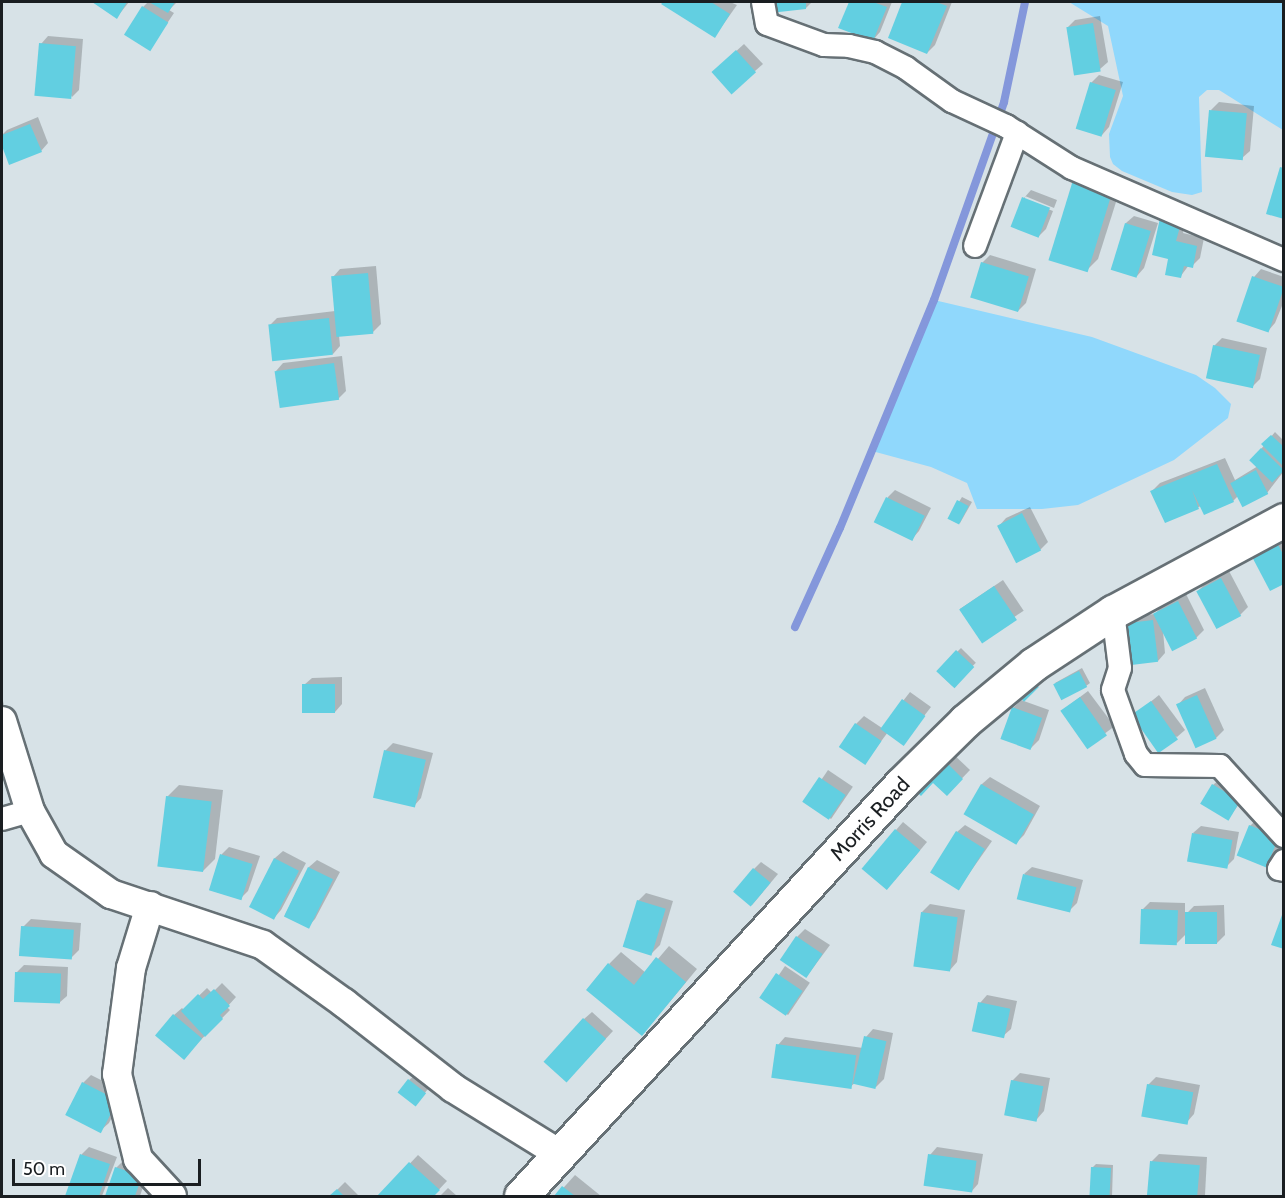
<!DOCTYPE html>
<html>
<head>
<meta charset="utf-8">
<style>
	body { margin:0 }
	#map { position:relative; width:1285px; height:1198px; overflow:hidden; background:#d7e2e7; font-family:Cabin,sans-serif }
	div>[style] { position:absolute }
	.green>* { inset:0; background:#90d8fc }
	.shadow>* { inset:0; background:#0003; transform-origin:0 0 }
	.stream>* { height:8px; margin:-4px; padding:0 4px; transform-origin:4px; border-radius:4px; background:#8497db }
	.building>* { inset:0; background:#62cfe1; transform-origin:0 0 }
	.roads { filter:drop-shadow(2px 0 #667075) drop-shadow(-2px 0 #667075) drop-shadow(0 2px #667075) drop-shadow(0 -2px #667075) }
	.minor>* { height:22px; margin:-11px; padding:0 11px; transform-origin:11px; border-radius:11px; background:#fff }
	.tertiary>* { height:28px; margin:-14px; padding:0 14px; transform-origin:14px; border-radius:14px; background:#fff }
	.primary>* { height:33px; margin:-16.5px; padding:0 16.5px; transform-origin:16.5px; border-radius:16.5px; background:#fff }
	span { translate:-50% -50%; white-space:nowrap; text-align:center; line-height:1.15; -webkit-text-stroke:6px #fff; paint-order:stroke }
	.street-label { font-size:21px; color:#1a1e21 }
	.frame { position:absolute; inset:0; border:3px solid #1a1e21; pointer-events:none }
	.scale { position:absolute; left:12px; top:1159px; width:189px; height:27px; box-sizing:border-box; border:3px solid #1a1e21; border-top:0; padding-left:8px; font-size:18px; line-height:21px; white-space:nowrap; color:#1a1e21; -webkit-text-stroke:4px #fff; paint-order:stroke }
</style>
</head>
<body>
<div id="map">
	<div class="green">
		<div style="clip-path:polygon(1069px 2px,1283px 2px,1283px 130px,1219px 90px,1207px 90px,1199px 97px,1202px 192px,1192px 195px,1172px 192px,1122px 171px,1113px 164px,1110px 157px,1109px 134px,1123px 96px,1108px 26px)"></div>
		<div style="clip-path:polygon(934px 300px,1092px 337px,1196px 375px,1215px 388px,1231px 404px,1228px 418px,1174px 460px,1078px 505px,1042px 509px,977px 509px,967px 483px,931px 467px,872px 451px)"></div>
	</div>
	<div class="shadow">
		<div style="clip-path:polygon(93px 2px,129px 2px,117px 17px)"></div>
		<div style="clip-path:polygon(148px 2px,177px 2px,169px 10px,174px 13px,150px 49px,143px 7px)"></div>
		<div style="clip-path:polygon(665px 2px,730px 2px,737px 5px,715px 36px,663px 4px)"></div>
		<div style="clip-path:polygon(771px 2px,812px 2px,806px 8px)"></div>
		<div style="clip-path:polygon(850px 2px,892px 2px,880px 32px,873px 40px,840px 27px)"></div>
		<div style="clip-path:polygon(904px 2px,952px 2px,935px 45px,927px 53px,890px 37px)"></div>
		<div style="clip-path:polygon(1100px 16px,1108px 62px,1100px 69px,1067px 28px,1075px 20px)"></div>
		<div style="clip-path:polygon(48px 36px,83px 39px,79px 90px,72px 97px,41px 44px)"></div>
		<div style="clip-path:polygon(744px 44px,763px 64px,755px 71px,721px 65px)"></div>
		<div style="clip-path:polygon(1099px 75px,1123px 82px,1109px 127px,1102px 135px,1091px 83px)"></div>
		<div style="clip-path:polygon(1219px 102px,1254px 106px,1250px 151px,1242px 158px,1211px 110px)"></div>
		<div style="clip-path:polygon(38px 117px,48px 143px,41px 151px,10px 163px,2px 142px,2px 135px,7px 130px)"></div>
		<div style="clip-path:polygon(1123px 180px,1098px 259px,1086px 271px,1049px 259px)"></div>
		<div style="clip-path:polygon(1031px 190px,1057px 200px,1054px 208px,1025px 196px,1025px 200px,1053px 211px,1046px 229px,1038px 237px,1024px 198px)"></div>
		<div style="clip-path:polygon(1187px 215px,1183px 233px,1204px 238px,1200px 258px,1192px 266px,1189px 265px,1180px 277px,1170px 258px,1162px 219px)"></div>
		<div style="clip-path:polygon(1134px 216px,1158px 223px,1144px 268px,1137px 276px,1113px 269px,1126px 223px)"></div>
		<div style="clip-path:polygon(990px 255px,1036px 269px,1026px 303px,1018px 311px,982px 263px)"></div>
		<div style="clip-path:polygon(376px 266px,381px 324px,373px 332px,339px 335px,340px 346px,333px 354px,270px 325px,277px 318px,335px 311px,333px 277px,340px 269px)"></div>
		<div style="clip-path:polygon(1261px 269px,1284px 277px,1284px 301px,1275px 323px,1268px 331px,1254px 277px)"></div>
		<div style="clip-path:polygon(1222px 338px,1267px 348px,1260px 379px,1252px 387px,1214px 346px)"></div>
		<div style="clip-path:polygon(342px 356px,346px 391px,338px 399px,276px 371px,283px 363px)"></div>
		<div style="clip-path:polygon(1275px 432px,1284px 441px,1284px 471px,1267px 493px,1238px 496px,1233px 501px,1201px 506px,1165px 521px,1152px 491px,1160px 483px,1225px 458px,1235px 480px,1258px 466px,1252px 460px)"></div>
		<div style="clip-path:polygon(895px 490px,931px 508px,919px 531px,912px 539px,876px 521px,888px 497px)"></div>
		<div style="clip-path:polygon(962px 497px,972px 502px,960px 523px,949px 518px)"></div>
		<div style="clip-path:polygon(1030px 507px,1048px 542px,1040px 550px,999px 526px,1006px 518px)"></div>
		<div style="clip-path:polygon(1284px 534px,1284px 582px,1252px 553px)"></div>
		<div style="clip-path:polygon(1229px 571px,1248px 607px,1240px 615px,1198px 591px,1206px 583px)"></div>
		<div style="left:1003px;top:580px;width:37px;height:52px;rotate:56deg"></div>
		<div style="clip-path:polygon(1186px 594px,1204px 630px,1196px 638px,1163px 631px,1165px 653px,1158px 661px,1127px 624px,1135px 616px,1155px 614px,1162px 606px)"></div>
		<div style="left:961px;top:648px;width:21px;height:33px;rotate:45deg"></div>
		<div style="clip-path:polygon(1082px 668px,1090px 683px,1086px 686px,1055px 683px)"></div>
		<div style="clip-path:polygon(342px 677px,342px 704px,335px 712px,304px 685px,312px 678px)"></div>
		<div style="clip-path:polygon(1205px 688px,1224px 730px,1216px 738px,1196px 746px,1178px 705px,1185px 697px)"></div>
		<div style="left:1088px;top:691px;width:44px;height:33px;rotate:53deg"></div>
		<div style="clip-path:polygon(910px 692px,931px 707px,903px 743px,888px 732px,865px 763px,856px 724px,864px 716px,882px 728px)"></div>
		<div style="clip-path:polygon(1159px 695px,1185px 730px,1177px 737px,1133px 716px)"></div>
		<div style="clip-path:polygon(2px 697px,17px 756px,2px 769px)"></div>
		<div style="clip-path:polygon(1021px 700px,1049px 710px,1039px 740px,1031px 748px,1013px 708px)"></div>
		<div style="clip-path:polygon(393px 743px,433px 753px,421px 798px,414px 806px,385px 751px)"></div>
		<div style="clip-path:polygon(950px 751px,970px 770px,947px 794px,934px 781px)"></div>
		<div style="left:828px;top:770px;width:30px;height:39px;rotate:34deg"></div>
		<div style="clip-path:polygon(990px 777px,1040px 806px,1024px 835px,1016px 843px,965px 814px,982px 784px)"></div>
		<div style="clip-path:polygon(1221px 778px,1247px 793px,1228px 819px,1213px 785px)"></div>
		<div style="clip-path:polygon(179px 785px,223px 790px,215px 859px,203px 871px,167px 797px)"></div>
		<div style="clip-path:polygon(1258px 818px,1284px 836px,1276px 857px,1268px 865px,1250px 826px)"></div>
		<div style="clip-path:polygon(903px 822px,927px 842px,895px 880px,896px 830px)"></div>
		<div style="clip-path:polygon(965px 825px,992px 841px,959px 888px,957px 832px)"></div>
		<div style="clip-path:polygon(1201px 826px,1239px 832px,1234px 859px,1226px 867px,1193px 833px)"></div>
		<div style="clip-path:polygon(229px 847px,260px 856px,248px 891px,240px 899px,210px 890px,222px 854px)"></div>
		<div style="clip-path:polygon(283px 851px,306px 863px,281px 910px,274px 918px,251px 906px,275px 858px)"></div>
		<div style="clip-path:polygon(317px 860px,340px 872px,315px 919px,308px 927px,285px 915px,309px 867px)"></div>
		<div style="clip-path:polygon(761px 862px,778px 874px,752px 905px,754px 869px)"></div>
		<div style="clip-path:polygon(1032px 867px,1083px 880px,1077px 903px,1069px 911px,1024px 874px)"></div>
		<div style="clip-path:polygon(646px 893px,673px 901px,660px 945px,652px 953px,638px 901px)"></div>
		<div style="clip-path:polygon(1150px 902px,1185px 903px,1185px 915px,1194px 906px,1224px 905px,1225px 935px,1217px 943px,1186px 934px,1177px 943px,1143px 909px)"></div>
		<div style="clip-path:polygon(930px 904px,965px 910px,957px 962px,950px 970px,922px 912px)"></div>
		<div style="clip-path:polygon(31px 919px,81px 923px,79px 950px,71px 958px,23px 927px)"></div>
		<div style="clip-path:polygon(805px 929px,830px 945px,807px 976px,797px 937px)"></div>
		<div style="clip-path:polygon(669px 946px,697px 969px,653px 1022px,609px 964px,621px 952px,646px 973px)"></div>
		<div style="clip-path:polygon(24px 965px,68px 967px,67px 996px,59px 1003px,16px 973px)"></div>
		<div style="left:785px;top:966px;width:30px;height:39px;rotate:34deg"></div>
		<div style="clip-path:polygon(222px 983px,236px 997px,227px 1007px,230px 1010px,191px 1050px,174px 1015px,182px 1008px,184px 1010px,207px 988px,212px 993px)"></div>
		<div style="clip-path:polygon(987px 995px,1017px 1001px,1011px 1029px,1003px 1036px,980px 1003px)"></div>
		<div style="clip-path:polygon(592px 1012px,613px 1031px,574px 1073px,584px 1019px)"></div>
		<div style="clip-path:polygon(873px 1029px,893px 1033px,884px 1079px,876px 1087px,856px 1082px,850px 1087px,778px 1045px,785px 1037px,863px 1048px,866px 1037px)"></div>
		<div style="clip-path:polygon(1020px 1073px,1050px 1078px,1044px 1111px,1037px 1119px,1012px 1081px)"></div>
		<div style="clip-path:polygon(91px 1075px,125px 1092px,109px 1123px,101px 1130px,83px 1083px)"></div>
		<div style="clip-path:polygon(413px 1077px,428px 1089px,418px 1101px,409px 1080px)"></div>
		<div style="clip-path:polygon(1156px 1077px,1200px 1085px,1194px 1114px,1187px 1122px,1148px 1085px)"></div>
		<div style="clip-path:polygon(89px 1147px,117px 1157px,102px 1196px,67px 1195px,82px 1154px)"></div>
		<div style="clip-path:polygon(937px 1147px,983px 1154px,978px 1184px,971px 1192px,930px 1155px)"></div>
		<div style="clip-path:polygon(1159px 1154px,1207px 1157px,1205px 1195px,1149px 1196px,1152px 1161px)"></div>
		<div style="clip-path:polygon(418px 1155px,447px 1181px,433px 1196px,379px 1196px)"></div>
		<div style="clip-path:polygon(124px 1160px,149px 1169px,140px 1196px,107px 1196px,116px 1168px)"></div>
		<div style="clip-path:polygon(1096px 1164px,1113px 1165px,1112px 1196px,1091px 1196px,1092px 1168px)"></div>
		<div style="clip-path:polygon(575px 1175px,601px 1196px,556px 1196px)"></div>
		<div style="clip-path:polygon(345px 1182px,359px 1196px,331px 1196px)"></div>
		<div style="clip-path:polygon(448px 1188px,457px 1196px,440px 1196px)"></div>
	</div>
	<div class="stream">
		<div style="left:795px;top:627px;width:109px;rotate:-65.6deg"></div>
		<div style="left:840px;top:528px;width:247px;rotate:-67.6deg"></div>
		<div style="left:934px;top:300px;width:210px;rotate:-70.5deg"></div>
		<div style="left:1004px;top:102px;width:102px;rotate:-78.1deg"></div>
	</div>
	<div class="building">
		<div style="clip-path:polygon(92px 2px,127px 2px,117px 19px)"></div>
		<div style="clip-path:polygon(149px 2px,175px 2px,168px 13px)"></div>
		<div style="clip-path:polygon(663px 2px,711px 2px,730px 14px,715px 38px,661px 4px)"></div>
		<div style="clip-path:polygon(769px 2px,806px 2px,806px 9px,770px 13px)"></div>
		<div style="clip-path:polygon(849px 2px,873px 2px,887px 7px,873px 41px,838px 28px)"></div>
		<div style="clip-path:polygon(902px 2px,936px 2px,947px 6px,927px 54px,888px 38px)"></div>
		<div style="left:142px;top:6px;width:31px;height:34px;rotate:32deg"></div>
		<div style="left:1093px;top:23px;width:49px;height:27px;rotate:81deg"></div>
		<div style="left:39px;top:43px;width:37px;height:53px;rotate:5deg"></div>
		<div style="left:736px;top:50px;width:30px;height:33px;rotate:48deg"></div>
		<div style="left:1090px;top:82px;width:27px;height:49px;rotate:17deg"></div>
		<div style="left:1209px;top:110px;width:38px;height:47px;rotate:5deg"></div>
		<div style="clip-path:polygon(30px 124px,42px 152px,9px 165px,2px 146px,2px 135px)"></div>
		<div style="clip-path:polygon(1280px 167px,1284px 168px,1284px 219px,1266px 214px)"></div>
		<div style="left:1073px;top:180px;width:41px;height:84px;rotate:17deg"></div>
		<div style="left:1022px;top:197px;width:30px;height:32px;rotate:21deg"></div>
		<div style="clip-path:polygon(1160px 218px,1181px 223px,1176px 241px,1197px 246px,1193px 268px,1184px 266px,1181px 278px,1165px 275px,1168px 259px,1152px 255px)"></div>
		<div style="left:1125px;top:223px;width:27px;height:49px;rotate:17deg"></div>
		<div style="left:981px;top:262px;width:50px;height:37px;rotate:17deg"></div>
		<div style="left:368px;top:273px;width:61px;height:37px;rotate:85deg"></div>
		<div style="left:1252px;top:276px;width:34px;height:48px;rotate:19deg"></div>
		<div style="left:329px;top:318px;width:37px;height:61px;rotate:84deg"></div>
		<div style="left:1213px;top:345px;width:48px;height:34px;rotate:12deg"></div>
		<div style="left:334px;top:363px;width:37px;height:60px;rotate:82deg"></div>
		<div style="clip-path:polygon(1271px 435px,1284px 447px,1284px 467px,1261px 444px)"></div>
		<div style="left:1261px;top:448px;width:32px;height:17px;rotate:44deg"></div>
		<div style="clip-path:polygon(1217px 464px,1234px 502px,1204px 515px,1192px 490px,1199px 509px,1165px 523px,1150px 491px)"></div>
		<div style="left:1256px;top:470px;width:27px;height:29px;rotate:63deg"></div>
		<div style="left:886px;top:497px;width:43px;height:28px;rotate:26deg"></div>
		<div style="left:957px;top:500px;width:13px;height:21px;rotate:27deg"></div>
		<div style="left:1022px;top:513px;width:42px;height:28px;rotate:63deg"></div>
		<div style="clip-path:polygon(1276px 541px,1284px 556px,1284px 584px,1270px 591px,1250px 553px)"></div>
		<div style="left:1221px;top:578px;width:43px;height:28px;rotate:62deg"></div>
		<div style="left:994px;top:586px;width:41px;height:42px;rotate:56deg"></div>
		<div style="left:1178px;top:601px;width:42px;height:28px;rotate:63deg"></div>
		<div style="left:1153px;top:620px;width:42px;height:27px;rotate:83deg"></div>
		<div style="left:956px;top:650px;width:25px;height:29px;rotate:43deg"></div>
		<div style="left:1079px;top:671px;width:18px;height:29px;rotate:63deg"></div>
		<div style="left:1029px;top:677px;width:14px;height:21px;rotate:45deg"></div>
		<div style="left:335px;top:684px;width:29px;height:33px;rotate:90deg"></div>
		<div style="left:1197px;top:695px;width:48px;height:23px;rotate:66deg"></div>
		<div style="left:1080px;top:697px;width:47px;height:24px;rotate:55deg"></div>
		<div style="left:902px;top:699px;width:29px;height:37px;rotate:36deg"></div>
		<div style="left:1151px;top:701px;width:47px;height:24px;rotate:55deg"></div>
		<div style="left:1012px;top:707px;width:32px;height:34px;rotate:20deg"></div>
		<div style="left:855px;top:723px;width:32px;height:29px;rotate:34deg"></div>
		<div style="left:384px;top:750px;width:43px;height:49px;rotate:13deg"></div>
		<div style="clip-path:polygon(941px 757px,963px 779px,947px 796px,933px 783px,921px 796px,912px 787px)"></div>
		<div style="left:819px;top:777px;width:32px;height:30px;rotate:34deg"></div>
		<div style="left:981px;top:784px;width:61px;height:35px;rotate:30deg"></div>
		<div style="left:1212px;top:784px;width:33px;height:23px;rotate:31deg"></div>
		<div style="left:166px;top:796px;width:46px;height:71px;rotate:7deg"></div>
		<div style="left:1249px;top:825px;width:32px;height:33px;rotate:22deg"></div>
		<div style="left:895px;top:829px;width:33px;height:52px;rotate:40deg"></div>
		<div style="left:956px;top:831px;width:34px;height:49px;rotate:32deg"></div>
		<div style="left:1192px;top:833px;width:41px;height:29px;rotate:10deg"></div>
		<div style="left:220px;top:854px;width:34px;height:38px;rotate:17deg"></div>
		<div style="left:274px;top:858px;width:28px;height:55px;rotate:27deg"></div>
		<div style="left:308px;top:867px;width:28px;height:55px;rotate:26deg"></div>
		<div style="left:753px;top:868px;width:23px;height:31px;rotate:40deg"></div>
		<div style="left:1023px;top:874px;width:55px;height:26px;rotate:14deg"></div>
		<div style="left:637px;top:900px;width:30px;height:49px;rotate:17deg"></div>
		<div style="left:1141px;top:909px;width:37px;height:35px;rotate:2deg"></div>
		<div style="left:921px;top:912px;width:37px;height:55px;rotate:8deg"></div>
		<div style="left:1217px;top:912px;width:32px;height:32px;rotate:90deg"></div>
		<div style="clip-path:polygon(1282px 915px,1284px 916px,1284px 949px,1271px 945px)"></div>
		<div style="left:21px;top:926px;width:53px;height:30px;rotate:4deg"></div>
		<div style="left:796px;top:936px;width:32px;height:29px;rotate:34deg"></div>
		<div style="clip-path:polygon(656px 957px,686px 982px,642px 1036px,586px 990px,608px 963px,634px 985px)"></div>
		<div style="left:15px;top:972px;width:46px;height:30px;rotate:2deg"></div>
		<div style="left:776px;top:973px;width:32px;height:30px;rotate:34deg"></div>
		<div style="clip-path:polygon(214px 989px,230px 1006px,220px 1015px,223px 1019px,205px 1037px,181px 1011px,198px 994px,203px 999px)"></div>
		<div style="left:978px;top:1002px;width:33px;height:30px;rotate:12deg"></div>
		<div style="left:173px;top:1014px;width:38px;height:28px;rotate:40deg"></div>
		<div style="left:583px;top:1018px;width:31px;height:59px;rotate:42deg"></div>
		<div style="left:864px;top:1036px;width:23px;height:49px;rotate:13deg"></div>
		<div style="left:776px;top:1044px;width:81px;height:34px;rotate:8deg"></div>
		<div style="left:408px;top:1079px;width:23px;height:17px;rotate:38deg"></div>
		<div style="left:1011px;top:1080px;width:33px;height:36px;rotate:11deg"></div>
		<div style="left:82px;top:1082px;width:40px;height:37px;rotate:27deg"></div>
		<div style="left:1147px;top:1084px;width:47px;height:33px;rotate:10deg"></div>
		<div style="clip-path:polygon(80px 1154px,110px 1164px,99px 1196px,65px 1196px)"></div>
		<div style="left:928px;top:1154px;width:49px;height:32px;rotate:8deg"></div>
		<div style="left:1150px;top:1161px;width:50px;height:35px;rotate:5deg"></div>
		<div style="clip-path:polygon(409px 1162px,440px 1190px,434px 1196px,377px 1196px)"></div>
		<div style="clip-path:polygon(115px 1167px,142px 1176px,135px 1196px,105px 1196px)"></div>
		<div style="left:1091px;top:1167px;width:20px;height:29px;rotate:3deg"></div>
		<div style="clip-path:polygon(562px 1186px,575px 1196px,554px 1196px)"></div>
		<div style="clip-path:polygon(337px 1189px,344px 1196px,329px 1196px)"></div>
	</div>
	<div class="roads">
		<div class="minor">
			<div style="left:763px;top:2px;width:22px;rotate:80deg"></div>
			<div style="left:767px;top:24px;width:61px;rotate:20.2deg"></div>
			<div style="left:824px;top:45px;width:25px;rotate:2deg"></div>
			<div style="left:849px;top:46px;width:27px;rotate:13deg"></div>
			<div style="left:875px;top:52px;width:35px;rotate:27deg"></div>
			<div style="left:906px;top:68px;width:57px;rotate:35.7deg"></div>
			<div style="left:952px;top:101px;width:60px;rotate:24.8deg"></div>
			<div style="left:1006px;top:126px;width:78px;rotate:32.5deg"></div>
			<div style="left:1072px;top:168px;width:231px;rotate:23.5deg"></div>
			<div style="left:975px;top:246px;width:121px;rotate:-69.6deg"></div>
			<div style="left:1113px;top:612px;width:56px;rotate:82.9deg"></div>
			<div style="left:1120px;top:668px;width:23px;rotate:108deg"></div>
			<div style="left:1113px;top:690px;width:68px;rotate:70.2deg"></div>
			<div style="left:1136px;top:754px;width:14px;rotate:51deg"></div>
			<div style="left:1145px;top:765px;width:75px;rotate:0.8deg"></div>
			<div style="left:1220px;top:766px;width:95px;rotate:47.6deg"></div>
			<div style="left:2px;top:819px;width:29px;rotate:-16deg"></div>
			<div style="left:1284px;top:861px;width:9px;rotate:122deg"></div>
			<div style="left:1279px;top:869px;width:5px;rotate:11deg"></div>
		</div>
		<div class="tertiary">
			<div style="left:2px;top:721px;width:94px;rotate:72.7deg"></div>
			<div style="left:30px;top:811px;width:49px;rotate:60.8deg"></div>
			<div style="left:54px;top:854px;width:70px;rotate:35.1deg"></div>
			<div style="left:111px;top:894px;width:160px;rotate:18.5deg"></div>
			<div style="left:263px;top:945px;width:100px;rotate:35.6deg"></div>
			<div style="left:344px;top:1003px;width:138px;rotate:37.9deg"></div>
			<div style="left:453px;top:1088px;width:126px;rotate:31.7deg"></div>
			<div style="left:150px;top:906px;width:65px;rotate:107deg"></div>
			<div style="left:131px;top:968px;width:107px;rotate:97.5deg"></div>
			<div style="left:117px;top:1074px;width:88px;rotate:76.1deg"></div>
			<div style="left:138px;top:1159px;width:50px;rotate:47.4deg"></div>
		</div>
		<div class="primary">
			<div style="left:521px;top:1196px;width:560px;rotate:-47.31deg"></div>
			<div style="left:901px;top:784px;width:90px;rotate:-44.5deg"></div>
			<div style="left:965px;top:721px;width:89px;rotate:-39.6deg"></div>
			<div style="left:1034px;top:664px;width:95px;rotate:-33.4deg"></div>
			<div style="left:1113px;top:612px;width:194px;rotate:-28.3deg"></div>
		</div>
	</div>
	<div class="street-label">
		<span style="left:870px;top:819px;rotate:-47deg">Morris Road</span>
	</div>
	<div class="frame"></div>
	<div class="scale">50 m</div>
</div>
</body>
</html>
